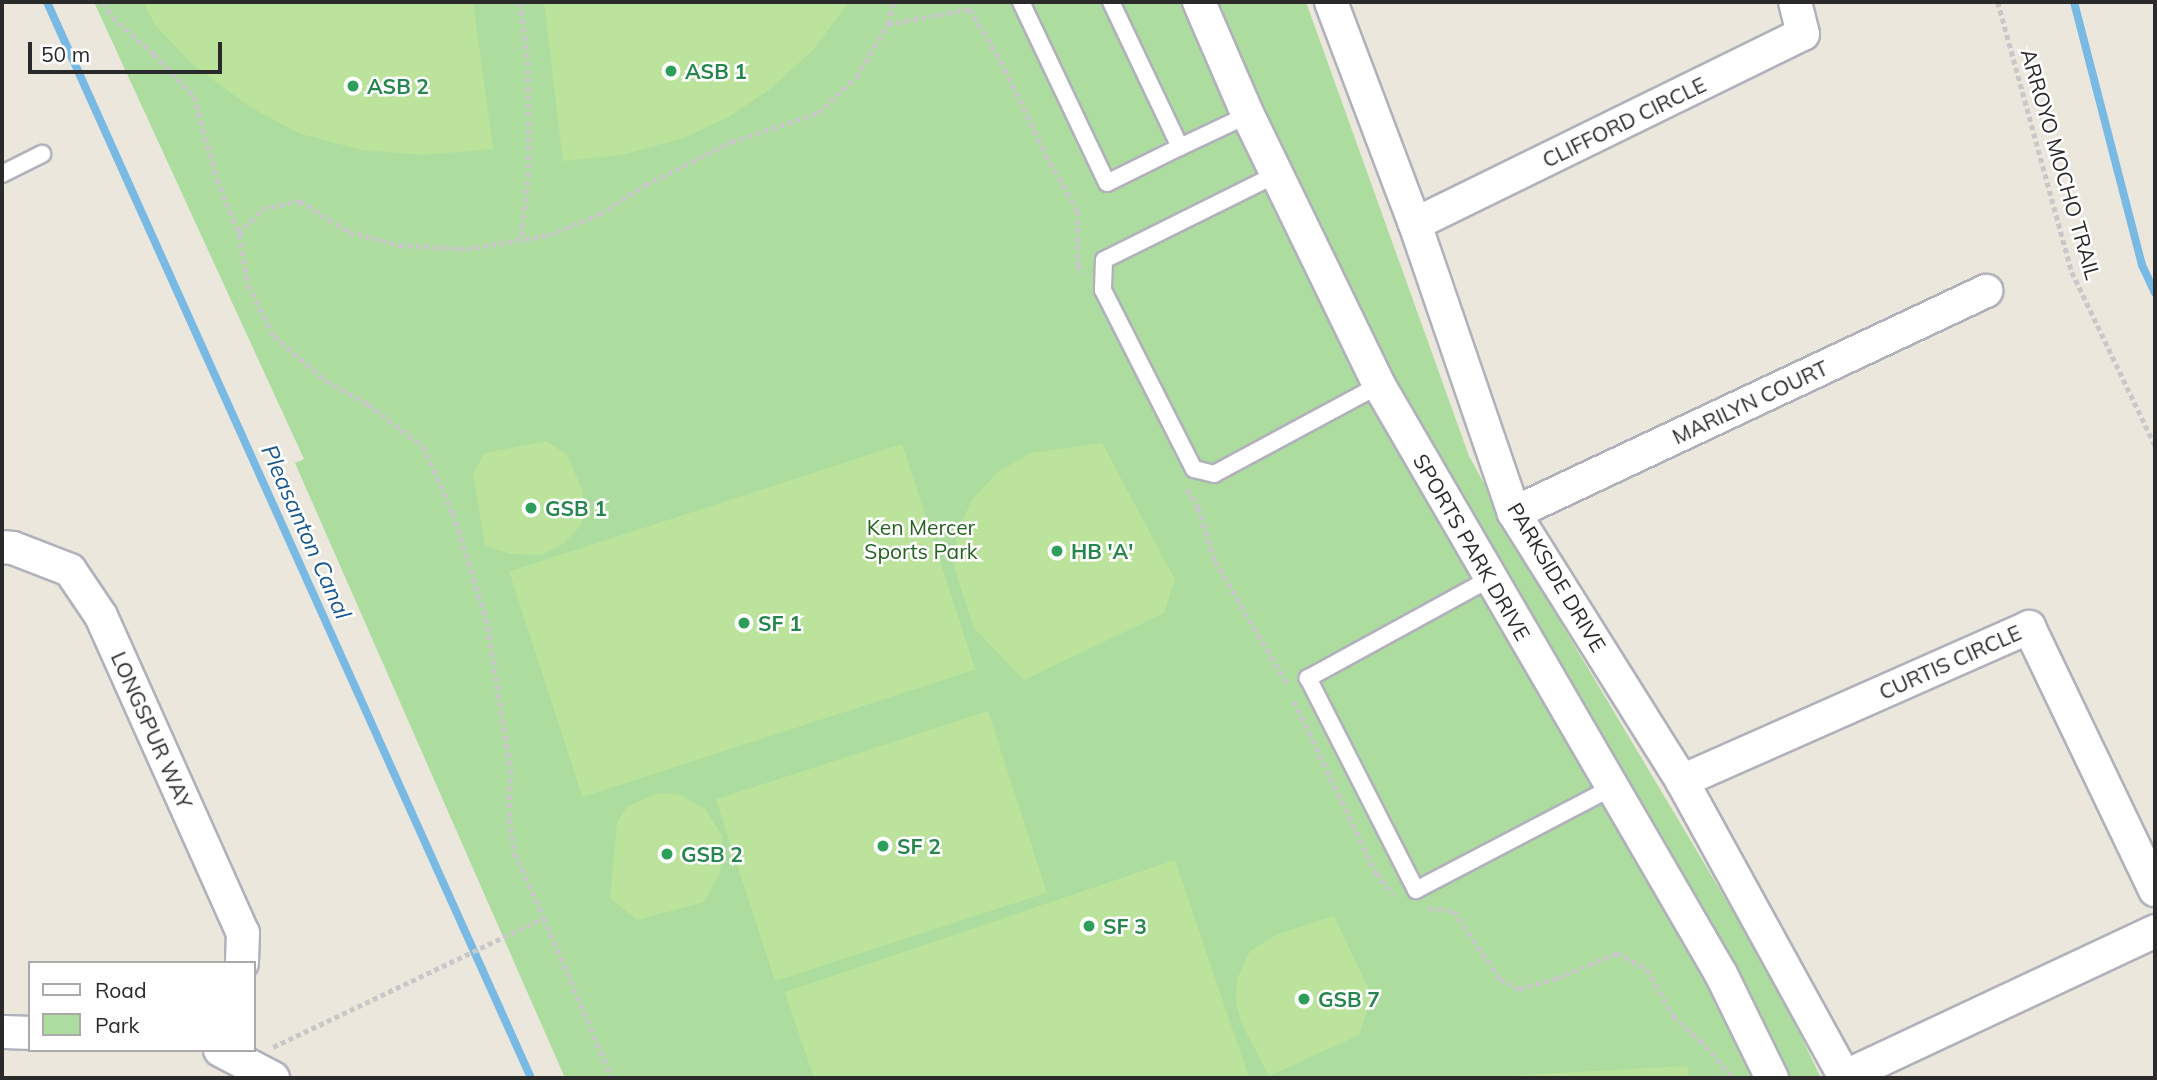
<!DOCTYPE html>
<html>
<head>
<meta charset="utf-8">
<style>
	body { margin:0 }
	#map { position:relative; width:2157px; height:1080px; overflow:hidden; background:#ebe7dd; font-family:Mulish,sans-serif }
	div>[style] { position:absolute }
	.green>* { inset:0; background:#acdd9e }
	.pitch>* { inset:0; background:#bbe39b; transform-origin:0 0 }
	.stream>* { height:8px; margin:-4px; padding:0 4px; transform-origin:4px; border-radius:4px; background:#79bae4 }
	.path>* { height:4.5px; margin-top:-2.25px; transform-origin:0; background:repeating-linear-gradient(90deg,#c8c8c8 0 5px,transparent 0 8.5px) }
	.roads { filter:drop-shadow(2px 0 #b1b1bc) drop-shadow(-2px 0 #b1b1bc) drop-shadow(0 2px #b1b1bc) drop-shadow(0 -2px #b1b1bc) }
	.lane>* { height:16px; margin:-8px; padding:0 8px; transform-origin:8px; border-radius:8px; background:#fff }
	.street>* { height:32px; margin:-16px; padding:0 16px; transform-origin:16px; border-radius:16px; background:#fff }
	.dots>* { width:19px; height:19px; translate:-50% -50%; box-sizing:border-box; border:4px solid #fff; border-radius:50% }
	span { translate:-50% -50%; white-space:nowrap; text-align:center; line-height:1.15; -webkit-text-stroke:5px #fff; paint-order:stroke }
	.leisure-label { font-size:21px; color:#27864d; font-weight:700 }
	.left { translate:0 -50%; text-align:left }
	.street-label { font-size:21px; color:#2a2a2a }
	.park-label { font-size:21px; color:#256120 }
	.water-label { font-size:23px; color:#19578f; font-style:italic }
	.frame { position:absolute; inset:0; border:4px solid #2a2a2a; pointer-events:none }
	.legend { position:absolute; left:28px; top:961px; width:228px; height:91px; box-sizing:border-box; background:#fff; border:2px solid #aaa; margin:0; padding:9px 12px; list-style:none; font-size:21px; color:#2a2a2a }
	.legend li { display:flex; align-items:center; gap:14px; height:35px }
	.legend b { width:35px; border:2px solid #aaa }
	.scale { position:absolute; left:28px; top:42px; width:194px; height:32px; box-sizing:border-box; border:4px solid #2a2a2a; border-top:0; padding-left:9px; font-size:21px; line-height:24px; white-space:nowrap; color:#2a2a2a; -webkit-text-stroke:5px #fff; paint-order:stroke }
</style>
</head>
<body>
<div id="map">
	<div class="green">
		<div style="clip-path:polygon(94px 2px,1306px 2px,1469px 456px,1561px 623px,1775px 982px,1821px 1078px,565px 1078px,295px 463px,304px 459px)"></div>
	</div>
	<div class="pitch">
		<div style="clip-path:polygon(143px 2px,473px 2px,493px 149px,423px 155px,362px 150px,301px 134px,250px 107px,193px 65px,156px 26px)"></div>
		<div style="clip-path:polygon(544px 2px,849px 2px,812px 51px,769px 90px,727px 118px,683px 138px,622px 155px,563px 161px)"></div>
		<div style="clip-path:polygon(546px 441px,567px 455px,583px 492px,582px 524px,563px 544px,541px 555px,510px 554px,485px 545px,473px 473px,485px 453px)"></div>
		<div style="clip-path:polygon(1102px 443px,1175px 580px,1164px 613px,1024px 680px,974px 628px,954px 567px,957px 535px,971px 501px,998px 472px,1031px 453px)"></div>
		<div style="left:902px;top:444px;width:237px;height:413px;rotate:72deg"></div>
		<div style="left:988px;top:711px;width:191px;height:286px;rotate:72deg"></div>
		<div style="clip-path:polygon(657px 793px,681px 795px,705px 809px,722px 835px,720px 873px,704px 902px,637px 920px,610px 898px,617px 822px,627px 807px)"></div>
		<div style="clip-path:polygon(1175px 860px,1249px 1078px,814px 1078px,785px 992px)"></div>
		<div style="clip-path:polygon(1334px 916px,1372px 996px,1359px 1035px,1269px 1076px,1241px 1022px,1236px 1002px,1237px 979px,1250px 951px,1276px 935px)"></div>
		<div style="clip-path:polygon(1688px 1066px,1689px 1078px,1466px 1078px)"></div>
	</div>
	<div class="stream">
		<div style="left:47px;top:2px;width:1180px;rotate:65.78deg"></div>
		<div style="left:2074px;top:2px;width:272px;rotate:75.5deg"></div>
		<div style="left:2142px;top:265px;width:31px;rotate:65deg"></div>
	</div>
	<div class="path">
		<div style="left:104px;top:2px;width:17px;rotate:62deg"></div>
		<div style="left:112px;top:17px;width:56px;rotate:41.4deg"></div>
		<div style="left:154px;top:54px;width:58px;rotate:46.4deg"></div>
		<div style="left:194px;top:96px;width:86px;rotate:74.5deg"></div>
		<div style="left:217px;top:179px;width:59px;rotate:68.2deg"></div>
		<div style="left:239px;top:234px;width:52px;rotate:80deg"></div>
		<div style="left:248px;top:285px;width:57px;rotate:63deg"></div>
		<div style="left:274px;top:336px;width:69px;rotate:40.9deg"></div>
		<div style="left:326px;top:381px;width:48px;rotate:28.7deg"></div>
		<div style="left:368px;top:404px;width:69px;rotate:37.4deg"></div>
		<div style="left:423px;top:446px;width:73px;rotate:65.9deg"></div>
		<div style="left:453px;top:513px;width:110px;rotate:72.6deg"></div>
		<div style="left:486px;top:618px;width:153px;rotate:80.6deg"></div>
		<div style="left:511px;top:769px;width:50px;rotate:92.3deg"></div>
		<div style="left:509px;top:819px;width:35px;rotate:80deg"></div>
		<div style="left:515px;top:853px;width:71px;rotate:66deg"></div>
		<div style="left:520px;top:2px;width:60px;rotate:82.3deg"></div>
		<div style="left:528px;top:61px;width:111px;rotate:89.5deg"></div>
		<div style="left:529px;top:172px;width:67px;rotate:96.8deg"></div>
		<div style="left:1998px;top:2px;width:280px;rotate:74.7deg"></div>
		<div style="left:2072px;top:272px;width:192px;rotate:64.4deg"></div>
		<div style="left:888px;top:24px;width:23px;rotate:-77deg"></div>
		<div style="left:239px;top:234px;width:34px;rotate:-47deg"></div>
		<div style="left:262px;top:209px;width:39px;rotate:-12deg"></div>
		<div style="left:300px;top:201px;width:58px;rotate:32.3deg"></div>
		<div style="left:349px;top:232px;width:52px;rotate:14.6deg"></div>
		<div style="left:399px;top:245px;width:67px;rotate:3.4deg"></div>
		<div style="left:466px;top:249px;width:84px;rotate:-9.6deg"></div>
		<div style="left:549px;top:235px;width:55px;rotate:-22.4deg"></div>
		<div style="left:600px;top:214px;width:54px;rotate:-32.8deg"></div>
		<div style="left:645px;top:185px;width:96px;rotate:-26.6deg"></div>
		<div style="left:731px;top:142px;width:92px;rotate:-18.4deg"></div>
		<div style="left:818px;top:113px;width:52px;rotate:-43.5deg"></div>
		<div style="left:856px;top:77px;width:62px;rotate:-58.9deg"></div>
		<div style="left:888px;top:24px;width:83px;rotate:-10.4deg"></div>
		<div style="left:970px;top:9px;width:69px;rotate:59.7deg"></div>
		<div style="left:1005px;top:69px;width:95px;rotate:64.5deg"></div>
		<div style="left:1046px;top:155px;width:64px;rotate:60.3deg"></div>
		<div style="left:1078px;top:211px;width:54px;rotate:90deg"></div>
		<div style="left:1078px;top:265px;width:10px;rotate:61deg"></div>
		<div style="left:1187px;top:489px;width:21px;rotate:59deg"></div>
		<div style="left:1198px;top:507px;width:57px;rotate:72.5deg"></div>
		<div style="left:1215px;top:561px;width:142px;rotate:59.5deg"></div>
		<div style="left:1294px;top:701px;width:191px;rotate:64.5deg"></div>
		<div style="left:1376px;top:873px;width:28px;rotate:51deg"></div>
		<div style="left:1429px;top:908px;width:25px;rotate:7deg"></div>
		<div style="left:1454px;top:911px;width:82px;rotate:55.9deg"></div>
		<div style="left:1500px;top:979px;width:21px;rotate:28deg"></div>
		<div style="left:1519px;top:989px;width:40px;rotate:-16deg"></div>
		<div style="left:1557px;top:978px;width:65px;rotate:-22.6deg"></div>
		<div style="left:1617px;top:953px;width:34px;rotate:28deg"></div>
		<div style="left:1647px;top:969px;width:54px;rotate:61deg"></div>
		<div style="left:1673px;top:1016px;width:36px;rotate:42deg"></div>
		<div style="left:1700px;top:1040px;width:51px;rotate:48.2deg"></div>
		<div style="left:273px;top:1047px;width:300px;rotate:-25.5deg"></div>
		<div style="left:544px;top:918px;width:174px;rotate:67deg"></div>
	</div>
	<div class="roads">
		<div class="lane">
			<div style="left:1021px;top:2px;width:200px;rotate:64.6deg"></div>
			<div style="left:1107px;top:183px;width:81px;rotate:-26.3deg"></div>
			<div style="left:1180px;top:147px;width:161px;rotate:-115.4deg"></div>
			<div style="left:1180px;top:147px;width:75px;rotate:-25.2deg"></div>
			<div style="left:2px;top:174px;width:45px;rotate:-26.6deg"></div>
			<div style="left:1277px;top:174px;width:193px;rotate:153.6deg"></div>
			<div style="left:1104px;top:260px;width:30px;rotate:92deg"></div>
			<div style="left:1103px;top:290px;width:201px;rotate:63.1deg"></div>
			<div style="left:1194px;top:469px;width:21px;rotate:14deg"></div>
			<div style="left:1214px;top:474px;width:187px;rotate:-28.3deg"></div>
			<div style="left:1491px;top:578px;width:209px;rotate:151.3deg"></div>
			<div style="left:1308px;top:678px;width:238px;rotate:63deg"></div>
			<div style="left:1416px;top:890px;width:220px;rotate:-27.6deg"></div>
		</div>
		<div class="street">
			<div style="left:1199px;top:2px;width:123px;rotate:66.6deg"></div>
			<div style="left:1248px;top:115px;width:300px;rotate:64.1deg"></div>
			<div style="left:1379px;top:385px;width:681px;rotate:59.86deg"></div>
			<div style="left:1721px;top:974px;width:116px;rotate:63.9deg"></div>
			<div style="left:1331px;top:2px;width:237px;rotate:69.3deg"></div>
			<div style="left:1415px;top:224px;width:305px;rotate:71.1deg"></div>
			<div style="left:1514px;top:513px;width:316px;rotate:57.9deg"></div>
			<div style="left:1682px;top:781px;width:339px;rotate:61.2deg"></div>
			<div style="left:1415px;top:224px;width:432px;rotate:-26.1deg"></div>
			<div style="left:1803px;top:34px;width:33px;rotate:-104deg"></div>
			<div style="left:1514px;top:513px;width:522px;rotate:-25.19deg"></div>
			<div style="left:2px;top:547px;width:11px;rotate:5deg"></div>
			<div style="left:13px;top:548px;width:61px;rotate:21.1deg"></div>
			<div style="left:70px;top:570px;width:55px;rotate:56deg"></div>
			<div style="left:101px;top:616px;width:347px;rotate:65.9deg"></div>
			<div style="left:243px;top:933px;width:30px;rotate:92deg"></div>
			<div style="left:1682px;top:781px;width:380px;rotate:-23.9deg"></div>
			<div style="left:2029px;top:627px;width:292px;rotate:64.4deg"></div>
			<div style="left:2px;top:1032px;width:28px;rotate:2deg"></div>
			<div style="left:220px;top:1050px;width:60px;rotate:27.8deg"></div>
			<div style="left:1844px;top:1077px;width:344px;rotate:-25.1deg"></div>
		</div>
	</div>
	<div class="dots">
		<div style="left:671px;top:71px;background:#2e9e5b"></div>
		<div style="left:353px;top:86px;background:#2e9e5b"></div>
		<div style="left:531px;top:508px;background:#2e9e5b"></div>
		<div style="left:1057px;top:551px;background:#2e9e5b"></div>
		<div style="left:744px;top:623px;background:#2e9e5b"></div>
		<div style="left:883px;top:846px;background:#2e9e5b"></div>
		<div style="left:667px;top:854px;background:#2e9e5b"></div>
		<div style="left:1089px;top:926px;background:#2e9e5b"></div>
		<div style="left:1304px;top:999px;background:#2e9e5b"></div>
	</div>
	<div class="leisure-label">
		<span class="left" style="left:685px;top:71px">ASB 1</span>
		<span class="left" style="left:367px;top:86px">ASB 2</span>
		<span class="left" style="left:545px;top:508px">GSB 1</span>
		<span class="left" style="left:1071px;top:551px">HB 'A'</span>
		<span class="left" style="left:758px;top:623px">SF 1</span>
		<span class="left" style="left:897px;top:846px">SF 2</span>
		<span class="left" style="left:681px;top:854px">GSB 2</span>
		<span class="left" style="left:1103px;top:926px">SF 3</span>
		<span class="left" style="left:1318px;top:999px">GSB 7</span>
	</div>
	<div class="street-label">
		<span style="left:1624px;top:122px;rotate:-26deg">CLIFFORD CIRCLE</span>
		<span style="left:2061px;top:164px;rotate:74deg">ARROYO MOCHO TRAIL</span>
		<span style="left:1750px;top:402px;rotate:-25deg">MARILYN COURT</span>
		<span style="left:1472px;top:547px;rotate:60deg">SPORTS PARK DRIVE</span>
		<span style="left:1557px;top:577px;rotate:59deg">PARKSIDE DRIVE</span>
		<span style="left:1950px;top:662px;rotate:-24deg">CURTIS CIRCLE</span>
		<span style="left:152px;top:730px;rotate:66deg">LONGSPUR WAY</span>
	</div>
	<div class="park-label">
		<span style="left:921px;top:539px">Ken Mercer<br>Sports Park</span>
	</div>
	<div class="water-label">
		<span style="left:306px;top:532px;rotate:66deg">Pleasanton Canal</span>
	</div>
	<div class="frame"></div>
	<ul class="legend">
	<li><b style="height:9px;background:#fff"></b>Road</li>
	<li><b style="height:19px;background:#acdd9e"></b>Park</li>
	</ul>
	<div class="scale">50 m</div>
</div>
</body>
</html>
